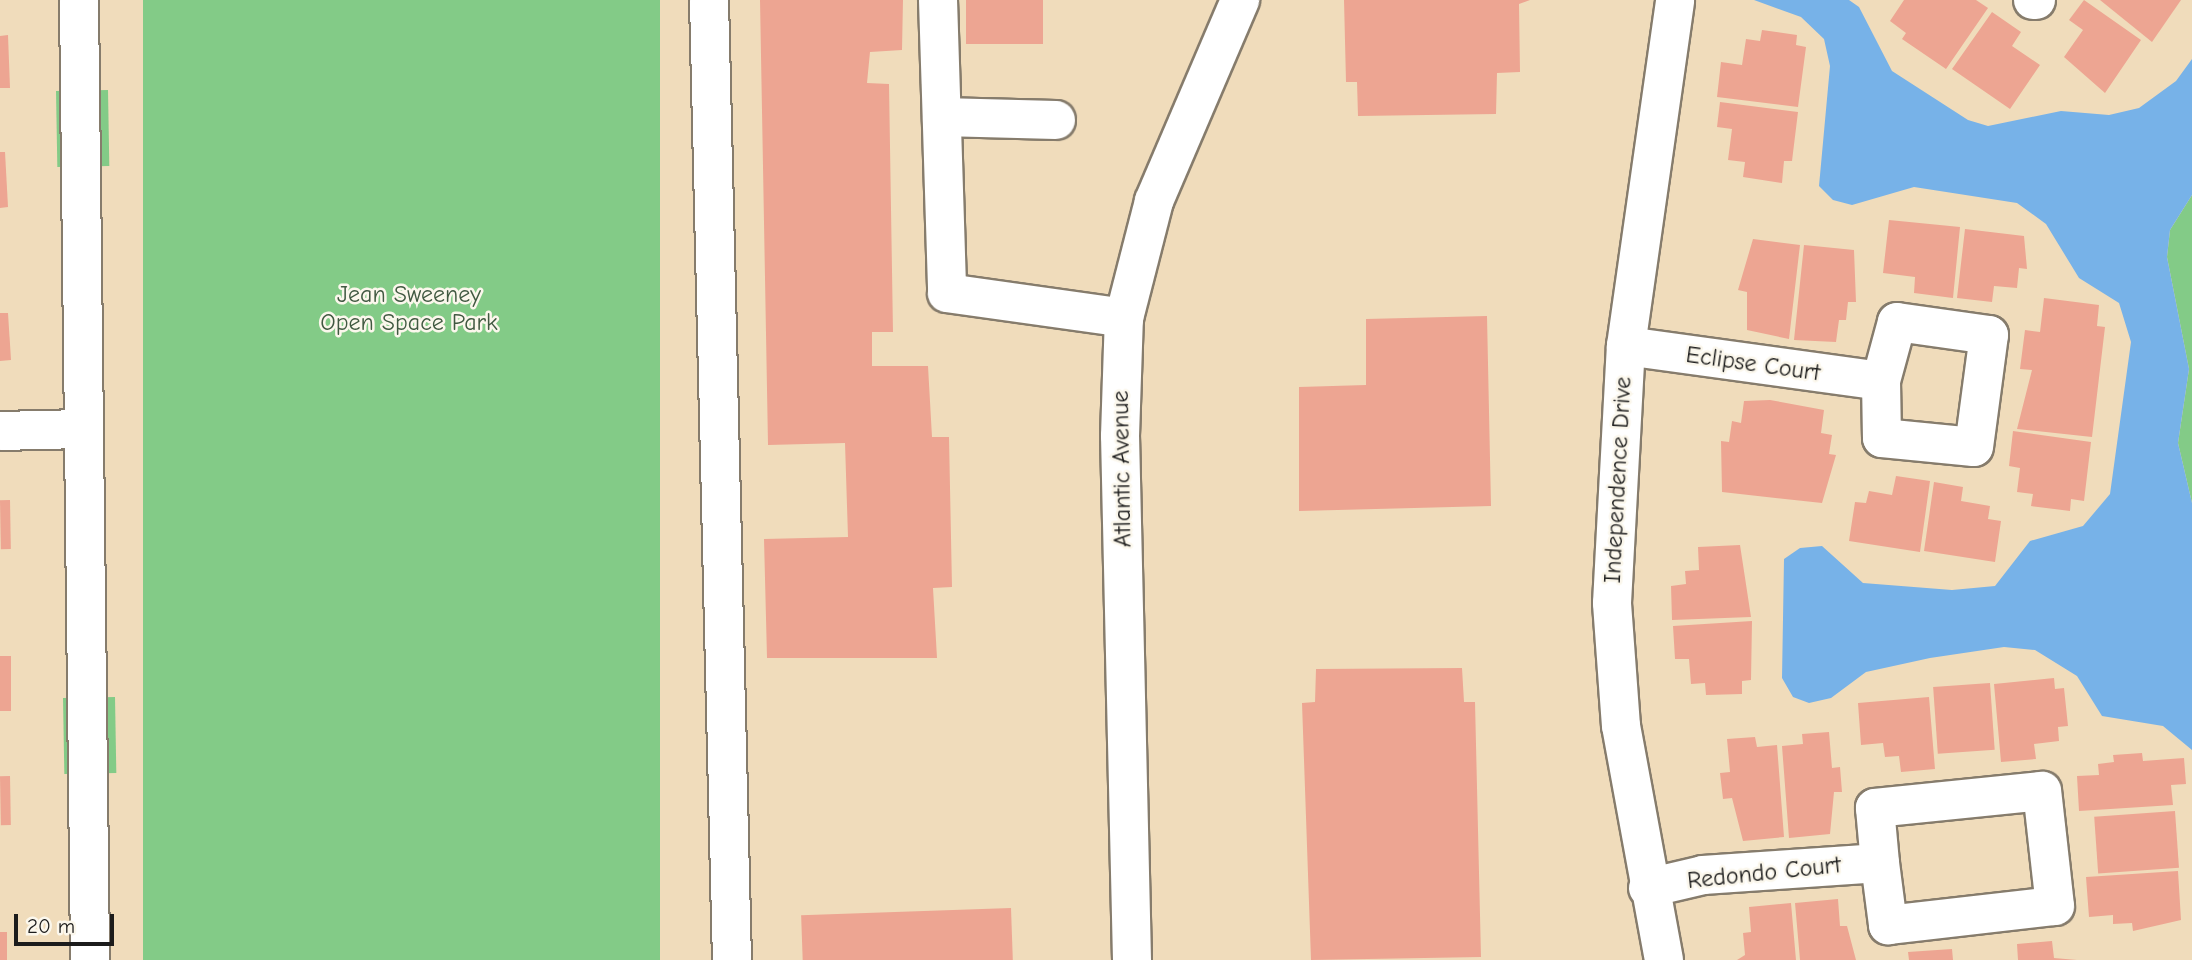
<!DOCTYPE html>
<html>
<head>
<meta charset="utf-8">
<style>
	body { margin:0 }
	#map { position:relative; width:2192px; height:960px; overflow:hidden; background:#f0dcbb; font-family:"Comic Neue",sans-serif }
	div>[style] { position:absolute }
	.green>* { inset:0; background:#83cb87; transform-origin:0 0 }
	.water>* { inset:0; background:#77b2e8 }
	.building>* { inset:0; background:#eda592; transform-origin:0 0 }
	.roads { filter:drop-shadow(2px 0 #867c6c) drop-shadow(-2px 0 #867c6c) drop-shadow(0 2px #867c6c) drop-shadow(0 -2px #867c6c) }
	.minor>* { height:38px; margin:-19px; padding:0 19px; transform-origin:19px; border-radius:19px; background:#fff }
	span { translate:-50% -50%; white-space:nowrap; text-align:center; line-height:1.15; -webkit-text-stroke:5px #fbf7ec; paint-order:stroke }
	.park-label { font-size:24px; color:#405941 }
	.street-label { font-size:24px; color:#1c1c1c }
	.scale { position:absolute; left:14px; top:914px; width:100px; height:32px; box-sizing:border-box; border:4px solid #1c1c1c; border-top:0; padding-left:9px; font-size:21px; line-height:24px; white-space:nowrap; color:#1c1c1c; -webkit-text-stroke:5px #fbf7ec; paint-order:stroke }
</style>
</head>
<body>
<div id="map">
	<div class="green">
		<div style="left:143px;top:0;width:517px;height:960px"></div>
		<div style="left:108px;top:90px;width:76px;height:52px;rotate:89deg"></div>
		<div style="clip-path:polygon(2192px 195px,2192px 503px,2178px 443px,2189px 369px,2167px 257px,2170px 230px)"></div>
		<div style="left:115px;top:697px;width:76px;height:52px;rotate:89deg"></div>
	</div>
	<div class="water">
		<div style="clip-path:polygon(1754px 0,1849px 0,1859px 7px,1892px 71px,1968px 120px,1988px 126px,2061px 111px,2109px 115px,2139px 108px,2176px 81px,2192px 59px,2192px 195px,2170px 230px,2167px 257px,2189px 369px,2178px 443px,2192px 503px,2192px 750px,2163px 726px,2102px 716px,2077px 676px,2035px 650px,2004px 647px,1930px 658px,1866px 672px,1831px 698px,1809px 703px,1793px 697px,1782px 678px,1784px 559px,1800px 548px,1822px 546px,1863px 583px,1952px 590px,1995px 586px,2030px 541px,2083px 526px,2110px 494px,2131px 342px,2119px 303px,2079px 278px,2046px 224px,2017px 203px,1914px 187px,1852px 205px,1833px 200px,1819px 186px,1830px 66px,1824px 39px,1801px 17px)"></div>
	</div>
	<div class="building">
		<div style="clip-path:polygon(760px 0,903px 0,902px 50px,870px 52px,867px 83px,889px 84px,893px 332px,872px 332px,872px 366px,928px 366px,932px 437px,949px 437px,952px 587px,933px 588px,937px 658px,767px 658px,764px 539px,848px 537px,845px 443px,768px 445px)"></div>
		<div style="left:966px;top:0;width:77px;height:44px"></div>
		<div style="clip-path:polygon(1344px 0,1530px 0,1519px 4px,1520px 72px,1497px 73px,1496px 114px,1358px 116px,1357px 82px,1346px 82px)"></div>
		<div style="clip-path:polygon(1904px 0,1976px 0,1988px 8px,1946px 69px,1902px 39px,1906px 33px,1890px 21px)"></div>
		<div style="clip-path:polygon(2084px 0,2141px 40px,2105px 93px,2064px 57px,2083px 30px,2069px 20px)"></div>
		<div style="clip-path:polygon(2100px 0,2181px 0,2152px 42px)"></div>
		<div style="clip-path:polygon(1992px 12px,2021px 32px,2012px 46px,2040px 65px,2010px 109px,1952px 69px)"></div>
		<div style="clip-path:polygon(1762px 30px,1797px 35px,1796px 45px,1806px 47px,1798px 107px,1717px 97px,1721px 62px,1742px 65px,1746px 39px,1760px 41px)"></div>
		<div style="clip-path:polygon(8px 35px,10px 88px,0 88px,0 36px)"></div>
		<div style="clip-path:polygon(1720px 102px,1798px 112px,1792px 161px,1784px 161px,1782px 183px,1743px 177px,1745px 162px,1728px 160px,1732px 129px,1717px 127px)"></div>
		<div style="clip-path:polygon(0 152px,5px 152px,8px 207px,0 208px)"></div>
		<div style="clip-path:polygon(1889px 220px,1960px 227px,1953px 298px,1914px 293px,1915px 277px,1883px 273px)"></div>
		<div style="clip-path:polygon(1965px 229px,2024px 236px,2027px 269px,2019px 268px,2017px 288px,1994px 286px,1992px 302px,1957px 298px)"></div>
		<div style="clip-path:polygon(1753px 239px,1800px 245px,1789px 339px,1747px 330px,1747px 292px,1738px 290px)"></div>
		<div style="clip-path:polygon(1804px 245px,1854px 250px,1856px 302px,1848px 302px,1846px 320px,1839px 320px,1836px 342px,1794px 340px)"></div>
		<div style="clip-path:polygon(2044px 298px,2099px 305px,2097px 326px,2105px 327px,2092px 437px,2017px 429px,2032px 370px,2020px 369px,2025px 330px,2040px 332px)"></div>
		<div style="clip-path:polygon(0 313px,8px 313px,11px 360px,0 361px)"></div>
		<div style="clip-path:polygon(1487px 316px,1491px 506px,1299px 511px,1299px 387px,1366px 385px,1366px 319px)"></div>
		<div style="clip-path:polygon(1770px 400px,1824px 410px,1821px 433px,1832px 435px,1829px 454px,1836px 455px,1822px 503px,1722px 492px,1721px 441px,1729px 442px,1732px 421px,1741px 423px,1744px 401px)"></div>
		<div style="clip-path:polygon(2013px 431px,2091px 442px,2084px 501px,2071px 499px,2070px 511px,2031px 506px,2033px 494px,2017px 492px,2020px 468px,2009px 466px)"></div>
		<div style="clip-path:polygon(1896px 476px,1930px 481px,1920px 552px,1849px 541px,1855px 502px,1866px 503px,1869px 491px,1892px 495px)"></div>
		<div style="clip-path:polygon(1934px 482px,1963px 487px,1961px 501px,1990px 506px,1988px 519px,2001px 521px,1995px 562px,1924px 551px)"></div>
		<div style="left:10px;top:500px;width:49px;height:10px;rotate:89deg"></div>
		<div style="clip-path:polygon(1740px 545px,1751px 617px,1672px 620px,1671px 586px,1686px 584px,1685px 571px,1699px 570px,1698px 547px)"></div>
		<div style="clip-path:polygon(1752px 621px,1751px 680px,1742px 681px,1742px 694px,1706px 695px,1705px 683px,1691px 684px,1689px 659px,1675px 659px,1673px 626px)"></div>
		<div style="left:0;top:656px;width:11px;height:55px"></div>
		<div style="clip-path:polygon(1462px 668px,1464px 702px,1475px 702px,1481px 957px,1311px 960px,1302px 703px,1315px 702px,1316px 669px)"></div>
		<div style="clip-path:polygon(2054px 678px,2055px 689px,2064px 688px,2068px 726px,2058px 727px,2059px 741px,2034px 744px,2036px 759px,2001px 762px,1994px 684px)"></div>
		<div style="left:1990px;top:683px;width:67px;height:57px;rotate:86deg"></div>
		<div style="clip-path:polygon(1929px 697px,1935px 769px,1901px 772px,1899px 756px,1885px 757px,1883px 743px,1861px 745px,1858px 703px)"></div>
		<div style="clip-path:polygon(1829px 732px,1832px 768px,1840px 767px,1842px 792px,1834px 792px,1830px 834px,1789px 838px,1782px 746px,1803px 744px,1802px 734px)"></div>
		<div style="clip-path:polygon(1755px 737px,1757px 747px,1777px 745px,1784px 837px,1743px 841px,1732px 798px,1723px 799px,1720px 773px,1730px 772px,1727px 739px)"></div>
		<div style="clip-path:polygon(2142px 753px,2143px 761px,2184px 758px,2186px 784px,2171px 785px,2173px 805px,2079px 811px,2077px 776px,2099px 775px,2098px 764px,2114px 762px,2113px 755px)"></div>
		<div style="left:10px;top:776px;width:49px;height:10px;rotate:89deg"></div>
		<div style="left:2175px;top:811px;width:57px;height:81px;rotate:86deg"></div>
		<div style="clip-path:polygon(2178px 871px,2181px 920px,2133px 931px,2132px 923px,2113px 924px,2113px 915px,2089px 917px,2086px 877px)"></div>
		<div style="clip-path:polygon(1838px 899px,1840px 926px,1847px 926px,1856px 960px,1800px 960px,1795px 903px)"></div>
		<div style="clip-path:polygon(1791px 903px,1796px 960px,1737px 960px,1745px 955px,1743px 933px,1751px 932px,1749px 907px)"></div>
		<div style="left:1011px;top:908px;width:52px;height:210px;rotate:88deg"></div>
		<div style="left:0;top:932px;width:7px;height:28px"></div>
		<div style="clip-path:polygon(2052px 941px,2054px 958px,2077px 960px,2018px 960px,2017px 944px)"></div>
		<div style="clip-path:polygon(1952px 949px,1953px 960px,1909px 960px,1908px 952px)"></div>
	</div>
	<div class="roads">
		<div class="minor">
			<div style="left:79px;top:0;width:960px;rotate:89.34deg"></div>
			<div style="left:709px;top:0;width:960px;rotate:88.63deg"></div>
			<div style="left:938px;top:0;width:293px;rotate:88.2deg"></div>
			<div style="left:947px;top:293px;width:179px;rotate:8deg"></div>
			<div style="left:2033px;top:0;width:3px"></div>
			<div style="left:942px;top:117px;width:114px;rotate:1.5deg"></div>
			<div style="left:1626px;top:346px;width:257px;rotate:7.8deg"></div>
			<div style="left:1881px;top:381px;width:57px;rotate:89deg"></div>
			<div style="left:1882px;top:438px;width:92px;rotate:5.6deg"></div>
			<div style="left:1974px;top:447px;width:113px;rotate:-82.4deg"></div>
			<div style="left:1989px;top:335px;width:93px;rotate:-172deg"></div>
			<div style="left:1897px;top:322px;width:61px;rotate:105.2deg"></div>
			<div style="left:0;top:431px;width:82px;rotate:-1.4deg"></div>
			<div style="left:1648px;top:888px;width:57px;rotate:-13.3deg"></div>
			<div style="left:1703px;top:875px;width:177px;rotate:-3.9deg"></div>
			<div style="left:1880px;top:863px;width:63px;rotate:82.6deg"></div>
			<div style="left:1888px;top:925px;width:168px;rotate:-6.5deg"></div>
			<div style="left:2055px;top:906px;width:116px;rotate:-96.4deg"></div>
			<div style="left:2042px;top:791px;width:168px;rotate:174.2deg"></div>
			<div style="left:1875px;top:808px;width:55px;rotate:84.8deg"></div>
			<div style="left:1132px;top:960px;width:524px;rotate:-91.31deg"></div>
			<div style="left:1120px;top:436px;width:118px;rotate:-88.1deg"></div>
			<div style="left:1124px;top:318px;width:121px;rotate:-75.6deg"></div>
			<div style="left:1154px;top:201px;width:219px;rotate:-66.8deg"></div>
			<div style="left:1664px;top:960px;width:238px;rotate:-100.4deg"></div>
			<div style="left:1621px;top:726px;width:123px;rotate:-94.2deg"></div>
			<div style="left:1612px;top:603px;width:257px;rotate:-86.9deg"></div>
			<div style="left:1626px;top:346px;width:349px;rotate:-81.9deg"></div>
		</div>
	</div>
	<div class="park-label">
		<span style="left:409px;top:309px">Jean Sweeney<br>Open Space Park</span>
	</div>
	<div class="street-label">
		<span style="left:1753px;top:364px;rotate:8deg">Eclipse Court</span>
		<span style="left:1122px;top:469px;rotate:-91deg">Atlantic Avenue</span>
		<span style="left:1618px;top:480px;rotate:-87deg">Independence Drive</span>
		<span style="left:1764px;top:873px;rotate:-6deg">Redondo Court</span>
	</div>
	<div class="scale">20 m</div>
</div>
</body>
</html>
